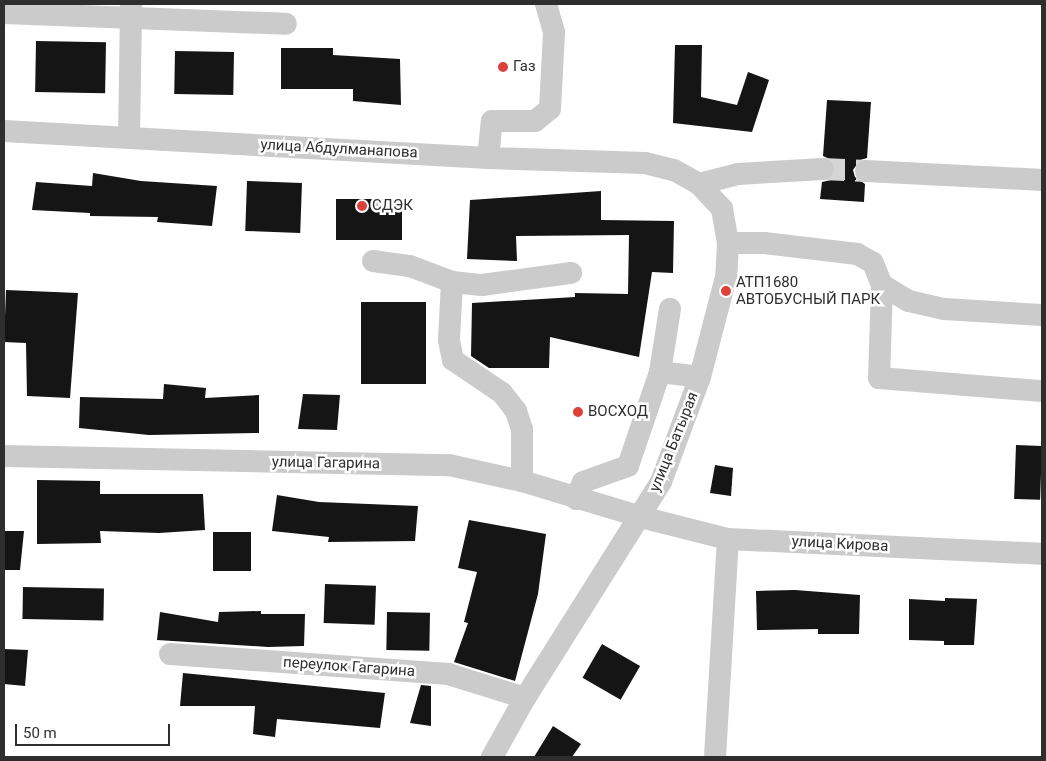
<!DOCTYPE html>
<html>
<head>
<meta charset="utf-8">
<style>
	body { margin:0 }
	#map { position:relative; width:1046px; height:761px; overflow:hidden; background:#fff; font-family:Roboto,sans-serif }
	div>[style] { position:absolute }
	.building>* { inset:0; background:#151515; transform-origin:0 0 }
	.minor-tunnel>* { height:22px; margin-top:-11px; transform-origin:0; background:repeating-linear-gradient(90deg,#d5d5d5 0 22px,transparent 0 33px) }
	.minor>* { height:22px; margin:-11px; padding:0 11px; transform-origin:11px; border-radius:11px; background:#cbcbcb }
	.dots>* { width:14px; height:14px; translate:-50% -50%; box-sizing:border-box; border:2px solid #fff; border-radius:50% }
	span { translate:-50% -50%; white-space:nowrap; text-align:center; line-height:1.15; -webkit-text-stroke:5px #fff; paint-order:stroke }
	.poi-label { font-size:15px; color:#2e2e2e }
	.left { translate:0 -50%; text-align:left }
	.street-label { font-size:15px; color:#2e2e2e }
	.frame { position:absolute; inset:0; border:5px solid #2e2e2e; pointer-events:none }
	.scale { position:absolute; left:15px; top:724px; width:155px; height:22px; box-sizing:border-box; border:2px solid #2e2e2e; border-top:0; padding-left:6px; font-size:15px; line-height:18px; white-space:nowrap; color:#2e2e2e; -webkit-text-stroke:4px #fff; paint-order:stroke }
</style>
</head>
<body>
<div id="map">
	<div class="building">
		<div style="left:36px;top:41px;width:70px;height:51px;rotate:1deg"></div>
		<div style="clip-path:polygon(675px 45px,702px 45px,701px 97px,737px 105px,748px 72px,769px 80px,752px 132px,673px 123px)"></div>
		<div style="clip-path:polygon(281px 48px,333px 48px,333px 55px,400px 59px,401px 105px,353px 101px,353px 89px,281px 89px)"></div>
		<div style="left:175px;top:51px;width:59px;height:43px;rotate:1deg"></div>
		<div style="clip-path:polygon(827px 100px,871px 102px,867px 158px,860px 160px,853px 170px,855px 177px,865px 184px,864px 202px,820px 199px,822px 182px,831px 180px,836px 169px,834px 161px,823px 156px)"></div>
		<div style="clip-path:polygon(93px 173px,141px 181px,217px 186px,212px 226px,157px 222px,158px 217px,90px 216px,90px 213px,32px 210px,36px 182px,92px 186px)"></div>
		<div style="left:247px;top:181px;width:55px;height:50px;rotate:2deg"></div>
		<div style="clip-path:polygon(601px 191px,601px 220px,674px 221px,673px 273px,652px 272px,639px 357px,550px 337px,549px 368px,489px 368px,471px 356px,472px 303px,575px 297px,575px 293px,628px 294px,629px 235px,516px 236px,517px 261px,467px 259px,470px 200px)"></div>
		<div style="left:336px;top:199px;width:66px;height:41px"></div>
		<div style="clip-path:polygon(6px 290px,78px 293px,70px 398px,27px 396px,26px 343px,4px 342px)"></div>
		<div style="left:361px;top:302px;width:65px;height:82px"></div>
		<div style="clip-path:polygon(164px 384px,206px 388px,205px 398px,259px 395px,259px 433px,149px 435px,79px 428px,80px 397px,163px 399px)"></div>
		<div style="clip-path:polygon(303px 394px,340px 395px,337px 430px,298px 429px)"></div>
		<div style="left:1016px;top:445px;width:26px;height:54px;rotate:2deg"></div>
		<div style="clip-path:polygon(715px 465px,733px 468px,731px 496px,710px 493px)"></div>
		<div style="clip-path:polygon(37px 480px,100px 481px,100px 494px,203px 494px,205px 530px,159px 533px,100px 531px,101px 543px,37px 544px)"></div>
		<div style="clip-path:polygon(277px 495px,319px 502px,418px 506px,415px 541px,328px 542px,329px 537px,272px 531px)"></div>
		<div style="clip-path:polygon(469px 520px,546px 534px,538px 594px,515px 681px,454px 662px,468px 623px,464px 622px,477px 572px,458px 568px)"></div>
		<div style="clip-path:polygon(4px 531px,24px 531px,20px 570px,4px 570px)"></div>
		<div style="left:213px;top:532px;width:38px;height:39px"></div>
		<div style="left:325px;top:584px;width:51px;height:39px;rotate:2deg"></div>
		<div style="left:23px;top:587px;width:81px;height:32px;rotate:1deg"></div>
		<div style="clip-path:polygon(795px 590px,860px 595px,859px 634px,818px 634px,818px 629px,757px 630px,756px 591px)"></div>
		<div style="clip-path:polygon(945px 598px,977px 599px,974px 645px,944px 645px,944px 641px,909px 640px,909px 599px,945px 601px)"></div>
		<div style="clip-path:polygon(261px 611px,261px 614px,305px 614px,304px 646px,268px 647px,157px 640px,160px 612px,218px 622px,219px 612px)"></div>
		<div style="left:387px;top:612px;width:43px;height:38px;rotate:1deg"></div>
		<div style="left:602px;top:644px;width:44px;height:39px;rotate:30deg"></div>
		<div style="clip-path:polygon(4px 649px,28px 650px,25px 686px,4px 684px)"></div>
		<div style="clip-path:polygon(183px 673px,385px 693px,380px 728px,277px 719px,275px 737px,253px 734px,255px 706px,180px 706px)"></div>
		<div style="clip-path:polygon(421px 685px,431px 686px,431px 726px,410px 723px)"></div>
		<div style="clip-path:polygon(553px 726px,581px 744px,572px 757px,534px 757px)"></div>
	</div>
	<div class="minor-tunnel">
		<div style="left:823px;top:169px;width:43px;rotate:2.7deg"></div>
	</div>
	<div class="minor">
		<div style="left:4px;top:13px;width:282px;rotate:2.2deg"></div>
		<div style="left:4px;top:131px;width:485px;rotate:3.2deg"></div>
		<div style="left:488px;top:158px;width:157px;rotate:1.8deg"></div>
		<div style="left:645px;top:163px;width:30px;rotate:14deg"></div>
		<div style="left:674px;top:170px;width:29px;rotate:29deg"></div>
		<div style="left:699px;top:184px;width:34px;rotate:47deg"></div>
		<div style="left:722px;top:209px;width:35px;rotate:80deg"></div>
		<div style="left:728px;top:243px;width:34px;rotate:93deg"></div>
		<div style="left:726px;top:277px;width:103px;rotate:104.6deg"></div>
		<div style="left:700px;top:377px;width:112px;rotate:110.4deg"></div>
		<div style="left:661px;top:482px;width:255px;rotate:122.2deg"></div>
		<div style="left:525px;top:698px;width:68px;rotate:119.2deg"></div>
		<div style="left:129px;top:138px;width:134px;rotate:-89.1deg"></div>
		<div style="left:488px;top:158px;width:37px;rotate:-84deg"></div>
		<div style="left:492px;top:121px;width:43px"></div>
		<div style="left:535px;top:121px;width:19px;rotate:-39deg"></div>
		<div style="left:550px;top:109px;width:77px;rotate:-87deg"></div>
		<div style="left:554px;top:32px;width:29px;rotate:-106deg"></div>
		<div style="left:866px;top:171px;width:176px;rotate:2.9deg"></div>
		<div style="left:699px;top:184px;width:40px;rotate:-14.4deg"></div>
		<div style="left:738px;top:174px;width:85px;rotate:-3.4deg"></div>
		<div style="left:728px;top:243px;width:36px"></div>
		<div style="left:764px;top:243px;width:94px;rotate:6.7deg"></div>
		<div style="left:857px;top:254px;width:18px;rotate:29deg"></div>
		<div style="left:873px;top:263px;width:24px;rotate:68deg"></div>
		<div style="left:882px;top:285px;width:93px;rotate:91.8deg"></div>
		<div style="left:879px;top:378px;width:164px;rotate:4.6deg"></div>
		<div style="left:373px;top:261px;width:37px;rotate:8deg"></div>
		<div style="left:410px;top:266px;width:45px;rotate:20.9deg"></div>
		<div style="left:452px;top:282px;width:30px;rotate:6deg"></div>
		<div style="left:482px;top:285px;width:90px;rotate:-7.7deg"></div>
		<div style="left:452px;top:282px;width:58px;rotate:93deg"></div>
		<div style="left:449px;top:340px;width:20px;rotate:79deg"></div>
		<div style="left:453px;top:360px;width:59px;rotate:34deg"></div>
		<div style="left:502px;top:393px;width:23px;rotate:52deg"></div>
		<div style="left:516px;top:411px;width:19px;rotate:72deg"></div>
		<div style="left:522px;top:429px;width:52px;rotate:90deg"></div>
		<div style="left:882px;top:285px;width:31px;rotate:31deg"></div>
		<div style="left:909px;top:301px;width:36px;rotate:13deg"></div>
		<div style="left:944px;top:309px;width:98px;rotate:3.5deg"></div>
		<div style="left:660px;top:372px;width:40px;rotate:7.1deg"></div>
		<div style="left:4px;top:456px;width:445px;rotate:1.2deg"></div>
		<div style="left:449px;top:465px;width:75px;rotate:12.4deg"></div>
		<div style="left:522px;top:481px;width:124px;rotate:16.8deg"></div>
		<div style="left:641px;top:517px;width:90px;rotate:14.2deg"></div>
		<div style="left:728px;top:539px;width:314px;rotate:2.7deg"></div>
		<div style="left:576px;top:499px;width:18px;rotate:-68deg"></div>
		<div style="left:583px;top:482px;width:48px;rotate:-19.6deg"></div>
		<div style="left:628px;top:466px;width:99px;rotate:-71.2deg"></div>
		<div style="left:660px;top:372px;width:64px;rotate:-81deg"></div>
		<div style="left:170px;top:654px;width:279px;rotate:4.1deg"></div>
		<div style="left:448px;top:674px;width:81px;rotate:17.3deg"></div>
		<div style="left:715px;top:757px;width:218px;rotate:-86.6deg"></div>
	</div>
	<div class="dots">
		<div style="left:503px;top:67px;background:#dc413a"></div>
		<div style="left:362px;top:206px;background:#dc413a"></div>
		<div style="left:726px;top:291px;background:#dc413a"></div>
		<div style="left:578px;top:412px;background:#dc413a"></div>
	</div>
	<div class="poi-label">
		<span class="left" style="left:513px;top:67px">Газ</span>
		<span class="left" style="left:372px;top:206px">СДЭК</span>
		<span class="left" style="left:736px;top:291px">АТП1680<br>АВТОБУСНЫЙ ПАРК</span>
		<span class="left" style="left:588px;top:412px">ВОСХОД</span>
	</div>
	<div class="street-label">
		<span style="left:339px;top:149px;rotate:3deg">улица Абдулманапова</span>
		<span style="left:674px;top:442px;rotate:-68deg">улица Батырая</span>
		<span style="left:326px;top:463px;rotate:1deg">улица Гагарина</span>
		<span style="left:840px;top:544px;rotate:3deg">улица Кирова</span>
		<span style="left:349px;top:667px;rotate:4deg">переулок Гагарина</span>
	</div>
	<div class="frame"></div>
	<div class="scale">50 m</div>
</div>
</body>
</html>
